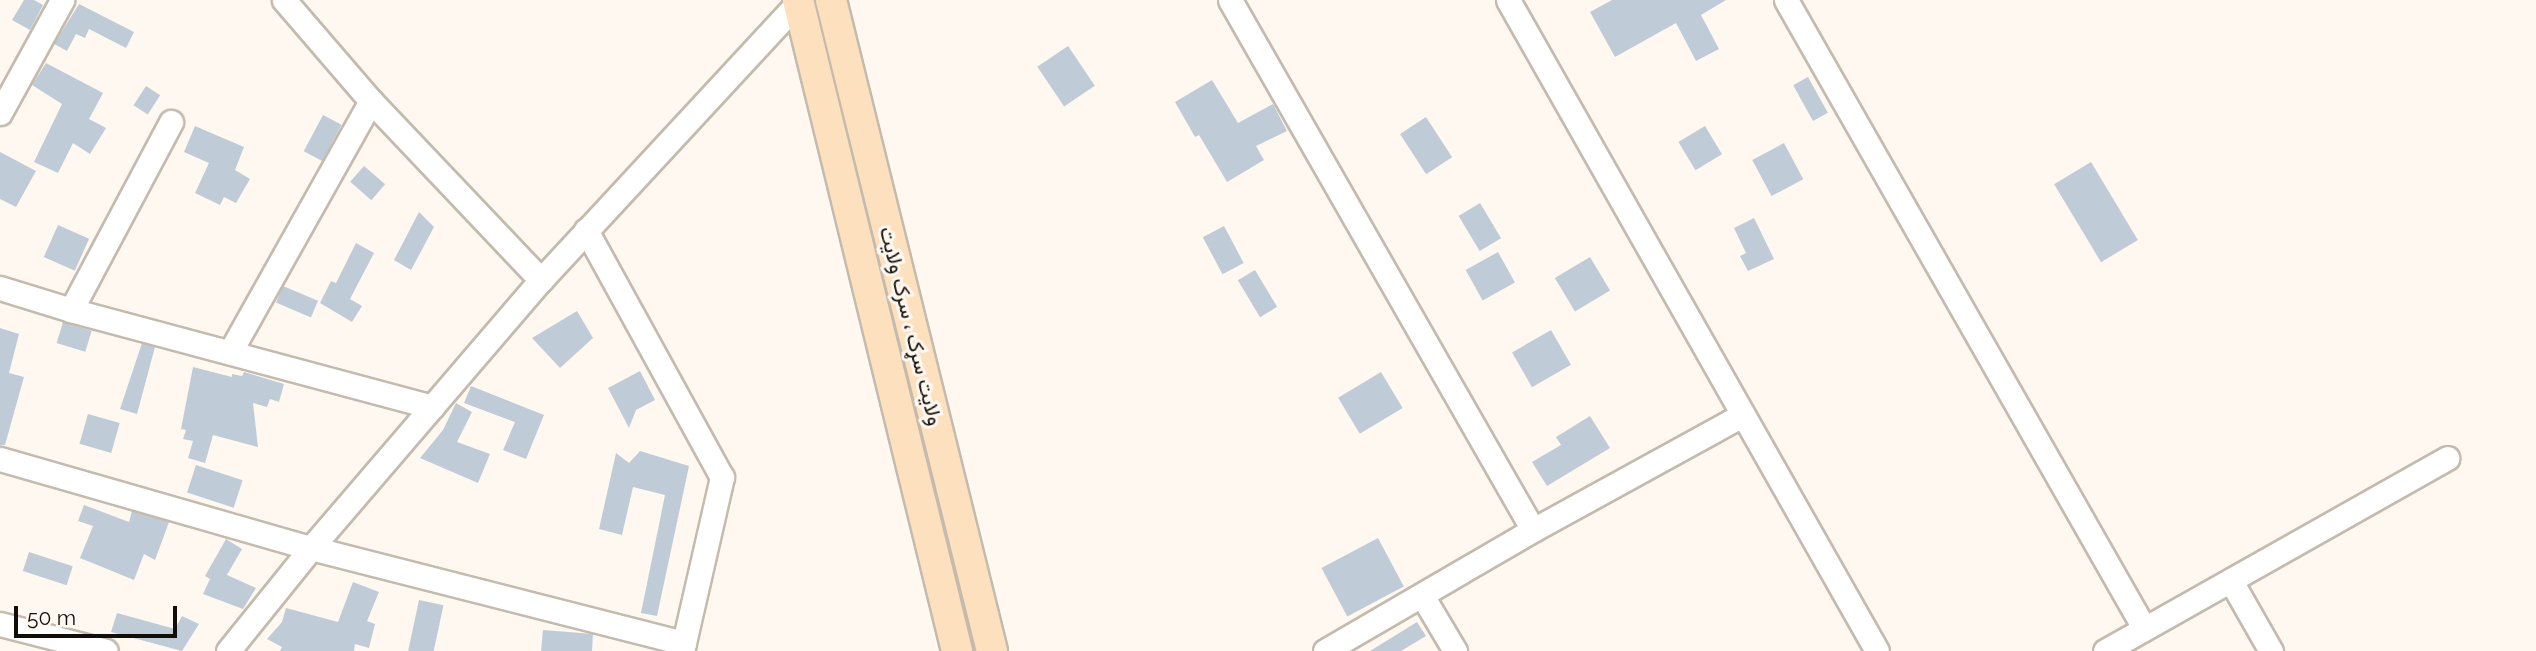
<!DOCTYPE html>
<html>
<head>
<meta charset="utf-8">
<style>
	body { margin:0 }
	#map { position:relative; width:2536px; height:651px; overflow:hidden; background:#fef8f0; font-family:Raleway,Vazirmatn,sans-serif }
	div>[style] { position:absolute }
	.building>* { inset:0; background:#bfccd7; transform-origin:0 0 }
	.roads { filter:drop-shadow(2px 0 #c4baae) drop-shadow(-2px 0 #c4baae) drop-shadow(0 2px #c4baae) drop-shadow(0 -2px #c4baae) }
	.minor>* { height:23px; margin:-11.5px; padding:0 11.5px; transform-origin:11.5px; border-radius:11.5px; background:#fff }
	.major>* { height:30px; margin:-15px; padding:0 15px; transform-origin:15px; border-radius:15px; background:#fde0be }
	span { translate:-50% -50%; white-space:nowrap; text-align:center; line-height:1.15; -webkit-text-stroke:6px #fef8f0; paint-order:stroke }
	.street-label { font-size:21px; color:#110d09 }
	.scale { position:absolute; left:14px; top:606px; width:163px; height:32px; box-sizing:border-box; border:4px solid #110d09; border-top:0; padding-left:9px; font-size:21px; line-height:24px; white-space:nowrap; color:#110d09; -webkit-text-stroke:5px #fef8f0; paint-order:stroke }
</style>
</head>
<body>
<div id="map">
	<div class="building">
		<div style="clip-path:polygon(24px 0,34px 0,43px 5px,30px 30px,12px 20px)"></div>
		<div style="clip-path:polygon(1612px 0,1726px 0,1701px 15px,1719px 49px,1696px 61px,1676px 23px,1615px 57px,1590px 12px)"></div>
		<div style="clip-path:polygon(79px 4px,134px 32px,126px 48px,89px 29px,85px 38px,76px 34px,67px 51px,54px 44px)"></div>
		<div style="left:1068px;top:46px;width:48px;height:37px;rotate:56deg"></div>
		<div style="clip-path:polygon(46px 63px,103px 93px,89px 119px,106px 128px,90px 154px,73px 143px,58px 173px,34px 162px,62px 104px,32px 85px)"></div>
		<div style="left:1808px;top:77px;width:41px;height:17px;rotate:61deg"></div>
		<div style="clip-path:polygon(1212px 80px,1238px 123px,1273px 104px,1287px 131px,1256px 146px,1264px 160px,1227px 182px,1199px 135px,1195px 137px,1175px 102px)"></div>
		<div style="left:146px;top:86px;width:17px;height:23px;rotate:33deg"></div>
		<div style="left:323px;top:115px;width:21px;height:41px;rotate:28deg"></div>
		<div style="left:1426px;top:117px;width:48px;height:31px;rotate:57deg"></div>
		<div style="clip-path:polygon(195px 126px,244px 147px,235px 170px,250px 179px,236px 203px,224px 197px,220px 205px,195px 193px,209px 163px,184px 152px)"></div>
		<div style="left:1705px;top:126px;width:33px;height:31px;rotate:59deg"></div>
		<div style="left:1784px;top:143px;width:41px;height:36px;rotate:62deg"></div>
		<div style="clip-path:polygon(0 152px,36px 171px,16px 207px,0 199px)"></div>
		<div style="left:2091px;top:162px;width:91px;height:43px;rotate:59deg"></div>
		<div style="left:364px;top:166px;width:28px;height:21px;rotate:41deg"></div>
		<div style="left:1480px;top:203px;width:41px;height:25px;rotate:59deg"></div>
		<div style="clip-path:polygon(419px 212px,434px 227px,411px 270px,394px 260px)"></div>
		<div style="clip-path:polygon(1754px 218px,1774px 259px,1748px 271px,1740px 256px,1746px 253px,1734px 228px)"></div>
		<div style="left:58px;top:225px;width:34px;height:35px;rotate:24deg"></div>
		<div style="left:1224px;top:226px;width:42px;height:24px;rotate:62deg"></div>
		<div style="clip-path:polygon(356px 243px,374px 253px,350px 299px,362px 306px,352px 322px,320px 303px,331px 281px,336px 283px)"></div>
		<div style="left:1498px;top:252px;width:35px;height:37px;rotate:61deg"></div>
		<div style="left:1590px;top:257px;width:39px;height:41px;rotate:59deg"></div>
		<div style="left:1255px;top:270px;width:43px;height:20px;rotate:59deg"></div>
		<div style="left:283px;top:286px;width:38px;height:18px;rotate:23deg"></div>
		<div style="clip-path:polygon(577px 311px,593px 338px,560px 368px,532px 338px)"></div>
		<div style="left:63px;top:322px;width:30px;height:22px;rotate:17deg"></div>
		<div style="clip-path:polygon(0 328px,19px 334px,9px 373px,24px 377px,5px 445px,0 445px)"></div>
		<div style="left:1551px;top:330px;width:40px;height:45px;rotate:60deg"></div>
		<div style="clip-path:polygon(142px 343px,155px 347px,137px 414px,120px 409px)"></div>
		<div style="clip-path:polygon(193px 367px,232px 377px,232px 374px,242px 376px,244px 372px,284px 384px,279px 402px,270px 399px,267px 407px,253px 403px,258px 447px,213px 435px,205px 463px,188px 458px,193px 441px,183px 439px,186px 430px,181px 429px)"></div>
		<div style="clip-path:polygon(640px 371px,655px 400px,636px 410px,629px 428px,608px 388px)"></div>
		<div style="left:1381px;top:372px;width:42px;height:50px;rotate:59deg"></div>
		<div style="clip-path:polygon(471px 386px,544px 415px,526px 459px,503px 450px,515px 422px,464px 403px)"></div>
		<div style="clip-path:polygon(456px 403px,472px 412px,457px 442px,490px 454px,478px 483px,420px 458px,443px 430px)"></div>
		<div style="left:88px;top:414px;width:33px;height:31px;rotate:16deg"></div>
		<div style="clip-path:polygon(1590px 416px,1610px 448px,1547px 486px,1532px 462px,1561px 445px,1556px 437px)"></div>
		<div style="clip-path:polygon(640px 451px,689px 466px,657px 616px,641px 613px,665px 495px,633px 487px,622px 535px,599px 529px,616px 453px,629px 463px)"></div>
		<div style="left:196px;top:465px;width:49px;height:29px;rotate:18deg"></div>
		<div style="clip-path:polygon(84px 505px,129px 522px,132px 511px,169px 522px,155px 560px,144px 554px,134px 580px,80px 558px,93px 526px,78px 521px)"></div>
		<div style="left:1378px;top:538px;width:55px;height:64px;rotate:62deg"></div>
		<div style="clip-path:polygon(226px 539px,242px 549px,227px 575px,256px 588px,243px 609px,203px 594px,210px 579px,205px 576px)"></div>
		<div style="left:29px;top:552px;width:46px;height:20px;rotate:18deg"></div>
		<div style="clip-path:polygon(353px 582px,379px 592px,367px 621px,375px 624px,369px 648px,355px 644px,354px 651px,280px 651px,282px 647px,267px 639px,282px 622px,286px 608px,338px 622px)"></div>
		<div style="left:419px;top:600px;width:25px;height:52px;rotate:12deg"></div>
		<div style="clip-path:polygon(117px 613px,175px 629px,182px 616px,199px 624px,182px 651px,111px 632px)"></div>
		<div style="clip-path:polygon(1417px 622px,1426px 636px,1401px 651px,1370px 651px)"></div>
		<div style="clip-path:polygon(543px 630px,593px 634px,592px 651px,541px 651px)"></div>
	</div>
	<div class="roads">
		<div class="minor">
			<div style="left:284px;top:0;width:133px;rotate:49.3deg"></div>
			<div style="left:371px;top:101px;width:247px;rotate:46.5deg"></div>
			<div style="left:1230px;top:0;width:610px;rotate:60.24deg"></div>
			<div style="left:1508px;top:0;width:748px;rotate:60.45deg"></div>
			<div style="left:1786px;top:0;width:723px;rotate:60.31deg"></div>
			<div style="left:0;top:113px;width:129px;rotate:-61.2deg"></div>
			<div style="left:586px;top:230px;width:282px;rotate:61.2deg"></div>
			<div style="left:722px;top:477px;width:179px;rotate:102.9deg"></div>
			<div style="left:0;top:288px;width:74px;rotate:17.2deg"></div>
			<div style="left:71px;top:310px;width:374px;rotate:15deg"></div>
			<div style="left:71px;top:310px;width:213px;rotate:-62deg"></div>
			<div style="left:230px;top:352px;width:288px;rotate:-60.7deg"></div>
			<div style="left:0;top:459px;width:323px;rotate:16deg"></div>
			<div style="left:311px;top:548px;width:385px;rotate:14.3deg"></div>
			<div style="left:2231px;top:581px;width:81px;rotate:60.3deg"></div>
			<div style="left:1423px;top:597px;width:63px;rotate:59.3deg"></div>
			<div style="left:0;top:624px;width:109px;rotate:14.3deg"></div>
			<div style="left:228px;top:651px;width:132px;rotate:-51.1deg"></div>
			<div style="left:311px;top:548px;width:353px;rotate:-49.4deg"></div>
			<div style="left:541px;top:280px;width:381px;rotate:-47.2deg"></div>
			<div style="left:1325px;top:651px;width:241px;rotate:-30.2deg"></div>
			<div style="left:1533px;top:530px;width:239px;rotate:-28.8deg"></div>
			<div style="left:2105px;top:651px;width:393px;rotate:-29.4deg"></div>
		</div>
		<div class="major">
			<div style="left:798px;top:0;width:670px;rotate:76.27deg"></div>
			<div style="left:831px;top:0;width:671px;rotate:76.11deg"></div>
		</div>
	</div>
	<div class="street-label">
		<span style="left:911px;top:326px;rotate:76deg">ولایت سړک ، سرک ولایت</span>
	</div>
	<div class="scale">50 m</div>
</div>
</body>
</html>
